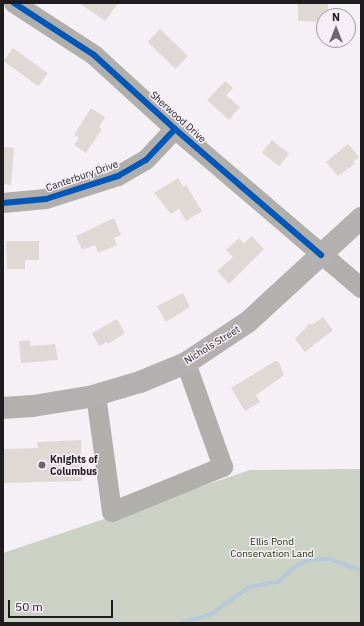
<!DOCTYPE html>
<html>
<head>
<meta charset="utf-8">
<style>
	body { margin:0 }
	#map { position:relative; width:364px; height:626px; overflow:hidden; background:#f4f0f5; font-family:"IBM Plex Sans",sans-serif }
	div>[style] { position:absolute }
	.forest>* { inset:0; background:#cbd1c4 }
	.stream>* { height:4px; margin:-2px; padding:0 2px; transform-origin:2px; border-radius:2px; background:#b7c8d8 }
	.building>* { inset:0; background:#dfd9d6; transform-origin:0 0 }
	.minor>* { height:20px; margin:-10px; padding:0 10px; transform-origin:10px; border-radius:10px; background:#b0afac }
	.major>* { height:22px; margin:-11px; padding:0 11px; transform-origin:11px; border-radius:11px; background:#b3b0af }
	.cycleway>* { height:6px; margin:-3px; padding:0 3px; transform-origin:3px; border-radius:3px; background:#0057b8 }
	.dots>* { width:11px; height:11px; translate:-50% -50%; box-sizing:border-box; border:2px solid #f5eef7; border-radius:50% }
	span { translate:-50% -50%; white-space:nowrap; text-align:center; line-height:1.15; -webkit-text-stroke:3px #f5eef7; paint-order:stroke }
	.street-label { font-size:10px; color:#1f1c1f }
	.poi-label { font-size:10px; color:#1f1c1f; font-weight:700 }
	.left { translate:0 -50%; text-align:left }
	.park-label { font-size:10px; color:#203205 }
	.frame { position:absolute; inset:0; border:4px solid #1f1c1f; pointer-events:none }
	.north { position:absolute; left:316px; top:8px; width:40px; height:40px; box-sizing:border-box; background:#f5eef7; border:1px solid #9f9aa1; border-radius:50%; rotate:0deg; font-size:11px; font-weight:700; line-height:16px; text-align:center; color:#1f1c1f }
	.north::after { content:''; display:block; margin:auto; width:14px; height:18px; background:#6a666a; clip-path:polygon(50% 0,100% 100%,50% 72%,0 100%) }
	.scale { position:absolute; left:8px; top:600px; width:105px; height:18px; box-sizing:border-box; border:2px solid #1f1c1f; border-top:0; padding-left:5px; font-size:12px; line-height:14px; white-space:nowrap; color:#1f1c1f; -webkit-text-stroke:3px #f5eef7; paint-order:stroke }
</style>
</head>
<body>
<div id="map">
	<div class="forest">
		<div style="clip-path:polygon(361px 469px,361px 623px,3px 623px,3px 553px,250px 470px)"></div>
	</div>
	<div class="stream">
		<div style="left:182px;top:623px;width:30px;rotate:-17deg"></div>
		<div style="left:211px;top:614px;width:47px;rotate:-35.4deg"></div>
		<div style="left:249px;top:587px;width:29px;rotate:-10deg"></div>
		<div style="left:278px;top:582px;width:21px;rotate:-43deg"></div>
		<div style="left:293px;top:568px;width:18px;rotate:-27deg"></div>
		<div style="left:309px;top:560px;width:21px;rotate:-3deg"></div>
		<div style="left:330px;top:559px;width:33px;rotate:20deg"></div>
	</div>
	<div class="building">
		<div style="clip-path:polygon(79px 3px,118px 3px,105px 21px)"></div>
		<div style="clip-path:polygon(298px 3px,328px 3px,328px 16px,324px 16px,324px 22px,298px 21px)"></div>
		<div style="left:160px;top:29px;width:39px;height:18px;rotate:44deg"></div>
		<div style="left:13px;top:48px;width:43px;height:16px;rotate:36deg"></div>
		<div style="clip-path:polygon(225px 81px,233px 88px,226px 95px,240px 107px,229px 120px,207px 100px)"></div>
		<div style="clip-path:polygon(91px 108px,105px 117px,99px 127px,102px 129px,86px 153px,74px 145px,79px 138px,74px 135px)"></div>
		<div style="left:272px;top:140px;width:22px;height:16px;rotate:39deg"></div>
		<div style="clip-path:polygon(348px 144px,359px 157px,353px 162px,355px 164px,338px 176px,326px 162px)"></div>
		<div style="clip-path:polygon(3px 147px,14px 148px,11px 185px,3px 184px)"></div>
		<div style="clip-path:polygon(178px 178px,183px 187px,186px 185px,202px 211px,186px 221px,179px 209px,171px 214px,154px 193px)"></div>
		<div style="clip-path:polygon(114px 218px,121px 235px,114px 238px,117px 245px,98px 253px,95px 245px,82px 250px,76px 236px)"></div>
		<div style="clip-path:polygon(252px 236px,264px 249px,229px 284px,217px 271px,233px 257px,226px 250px,239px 238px,244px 243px)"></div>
		<div style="clip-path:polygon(6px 241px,39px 241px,39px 260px,25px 260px,25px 269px,7px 269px)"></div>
		<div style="clip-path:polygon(183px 293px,190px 307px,166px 322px,157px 306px)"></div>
		<div style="clip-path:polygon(323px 317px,333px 330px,305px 352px,295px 339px,310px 323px,312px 325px)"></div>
		<div style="clip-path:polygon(117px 319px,125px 333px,108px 344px,107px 342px,99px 346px,92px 333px)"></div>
		<div style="clip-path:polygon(30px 340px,30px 346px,55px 344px,58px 360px,21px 363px,19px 341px)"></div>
		<div style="clip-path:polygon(275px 361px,279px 362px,284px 375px,256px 395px,260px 402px,245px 411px,231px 388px)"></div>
		<div style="clip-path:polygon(81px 440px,82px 481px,3px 483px,3px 449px,38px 448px,37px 442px)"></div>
	</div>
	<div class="minor">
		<div style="left:14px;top:3px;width:95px;rotate:33deg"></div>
		<div style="left:94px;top:55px;width:110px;rotate:42.4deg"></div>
		<div style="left:175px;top:129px;width:245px;rotate:40.5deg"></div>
		<div style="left:3px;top:203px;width:43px;rotate:-5.3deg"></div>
		<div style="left:46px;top:199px;width:76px;rotate:-17.7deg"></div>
		<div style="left:118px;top:176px;width:32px;rotate:-30deg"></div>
		<div style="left:146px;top:160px;width:42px;rotate:-46.9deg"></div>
		<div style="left:96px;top:395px;width:118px;rotate:82.2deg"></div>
		<div style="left:112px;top:512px;width:120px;rotate:-22.1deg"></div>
		<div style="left:223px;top:467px;width:110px;rotate:-109.6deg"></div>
	</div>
	<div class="major">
		<div style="left:3px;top:408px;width:30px;rotate:-4deg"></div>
		<div style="left:33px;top:406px;width:57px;rotate:-9.1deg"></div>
		<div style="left:89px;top:397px;width:53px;rotate:-16.4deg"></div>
		<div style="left:140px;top:382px;width:50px;rotate:-22.4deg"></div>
		<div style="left:186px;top:363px;width:74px;rotate:-33.5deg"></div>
		<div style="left:248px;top:322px;width:154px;rotate:-42.6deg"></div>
	</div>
	<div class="cycleway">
		<div style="left:14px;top:3px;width:95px;rotate:33deg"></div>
		<div style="left:94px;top:55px;width:110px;rotate:42.4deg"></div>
		<div style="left:175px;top:129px;width:193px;rotate:40.8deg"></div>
		<div style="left:3px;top:203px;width:43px;rotate:-5.3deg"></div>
		<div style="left:46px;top:199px;width:76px;rotate:-17.7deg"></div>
		<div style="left:118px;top:176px;width:32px;rotate:-30deg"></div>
		<div style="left:146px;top:160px;width:42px;rotate:-46.9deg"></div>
	</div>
	<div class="dots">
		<div style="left:42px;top:465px;background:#6a666a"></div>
	</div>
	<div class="street-label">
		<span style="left:178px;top:117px;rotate:42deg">Sherwood Drive</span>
		<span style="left:82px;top:176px;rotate:-19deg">Canterbury Drive</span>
		<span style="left:212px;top:345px;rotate:-32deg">Nichols Street</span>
	</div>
	<div class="poi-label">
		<span class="left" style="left:50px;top:465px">Knights of<br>Columbus</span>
	</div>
	<div class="park-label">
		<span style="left:272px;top:547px">Ellis Pond<br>Conservation Land</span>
	</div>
	<div class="frame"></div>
	<div class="north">N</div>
	<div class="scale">50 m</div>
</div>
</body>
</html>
